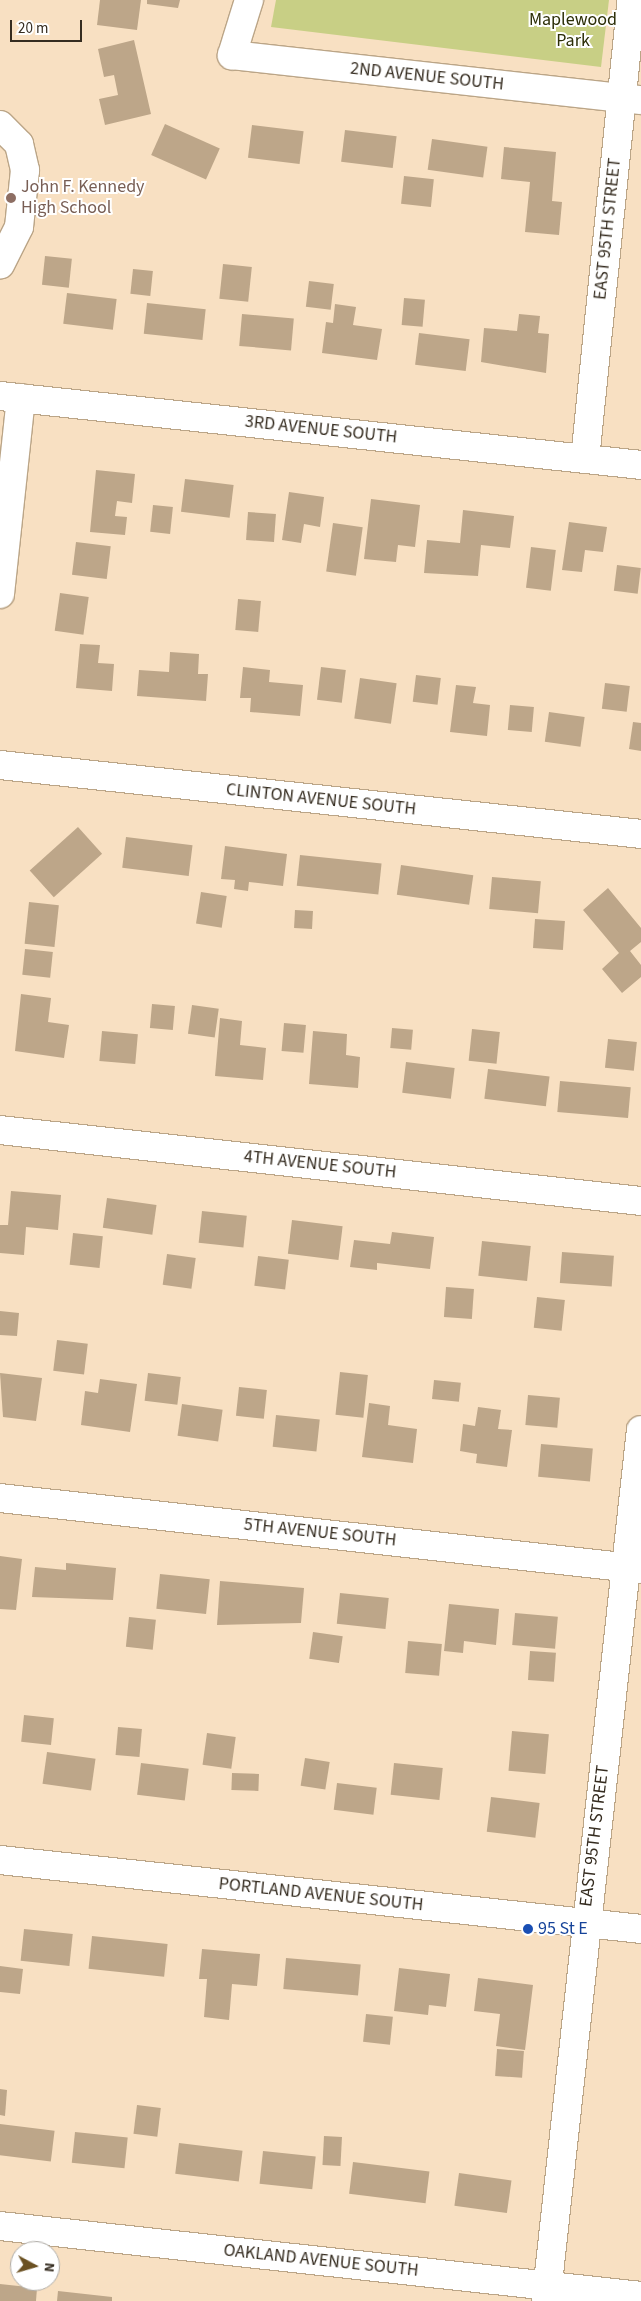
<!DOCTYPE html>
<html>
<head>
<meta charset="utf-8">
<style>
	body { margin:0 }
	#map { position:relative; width:641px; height:2301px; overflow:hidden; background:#f8e0c2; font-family:"Source Sans 3",sans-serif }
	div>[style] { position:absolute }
	.green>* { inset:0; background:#c8cf85 }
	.building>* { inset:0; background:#bda689; transform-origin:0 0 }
	.roads { filter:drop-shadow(1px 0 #bba587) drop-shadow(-1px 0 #bba587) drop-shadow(0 1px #bba587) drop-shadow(0 -1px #bba587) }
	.minor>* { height:28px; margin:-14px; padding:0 14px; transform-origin:14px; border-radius:14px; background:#fff }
	.major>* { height:28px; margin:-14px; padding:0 14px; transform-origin:14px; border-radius:14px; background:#fff }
	.dots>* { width:14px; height:14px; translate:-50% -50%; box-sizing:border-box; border:2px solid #fff; border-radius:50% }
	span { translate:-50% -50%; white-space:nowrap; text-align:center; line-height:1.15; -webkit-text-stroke:4px #fff; paint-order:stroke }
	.park-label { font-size:18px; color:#2c2e07 }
	.street-label { font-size:18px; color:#352c20 }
	.education-label { font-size:18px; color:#785e54 }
	.left { translate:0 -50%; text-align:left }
	.transit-label { font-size:18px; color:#164399 }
	.north { position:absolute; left:10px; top:2241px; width:50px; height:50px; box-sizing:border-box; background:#fff; border:1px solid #aeaba6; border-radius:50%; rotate:96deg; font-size:14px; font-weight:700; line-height:20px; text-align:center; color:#352c20 }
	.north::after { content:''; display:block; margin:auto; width:18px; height:22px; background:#6b5122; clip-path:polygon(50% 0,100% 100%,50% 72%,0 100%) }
	.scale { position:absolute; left:10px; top:20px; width:72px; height:22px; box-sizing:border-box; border:2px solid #352c20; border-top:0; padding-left:6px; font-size:15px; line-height:18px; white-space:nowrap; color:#352c20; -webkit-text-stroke:4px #fff; paint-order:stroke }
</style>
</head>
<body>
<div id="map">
	<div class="green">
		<div style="clip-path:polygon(276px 0,609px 0,601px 67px,271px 27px)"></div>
	</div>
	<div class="building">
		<div style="clip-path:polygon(100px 0,141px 0,137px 30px,97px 25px)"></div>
		<div style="clip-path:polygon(147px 0,180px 0,178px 8px,147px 4px)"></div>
		<div style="clip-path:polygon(134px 40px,151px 114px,105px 125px,99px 99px,118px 95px,114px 75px,104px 77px,98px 49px)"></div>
		<div style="left:165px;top:124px;width:60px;height:34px;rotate:24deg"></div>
		<div style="left:252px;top:125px;width:52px;height:33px;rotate:7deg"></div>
		<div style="left:345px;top:130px;width:52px;height:32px;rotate:7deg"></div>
		<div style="left:432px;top:139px;width:56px;height:31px;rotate:8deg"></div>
		<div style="clip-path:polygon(504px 147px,556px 152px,552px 201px,562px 202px,559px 235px,525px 232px,530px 182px,501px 179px)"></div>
		<div style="left:404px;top:176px;width:30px;height:28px;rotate:6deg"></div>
		<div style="left:45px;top:256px;width:27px;height:29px;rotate:6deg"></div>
		<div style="left:223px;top:264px;width:29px;height:35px;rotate:6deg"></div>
		<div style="left:133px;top:269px;width:20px;height:25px;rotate:6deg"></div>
		<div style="left:309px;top:281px;width:25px;height:26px;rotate:7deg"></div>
		<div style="left:67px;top:293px;width:50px;height:31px;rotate:7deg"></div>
		<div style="left:404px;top:298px;width:21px;height:27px;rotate:5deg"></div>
		<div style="left:147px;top:303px;width:59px;height:31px;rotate:6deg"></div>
		<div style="clip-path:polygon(335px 304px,356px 307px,353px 325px,382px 329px,377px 360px,322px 353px,326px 322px,333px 323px)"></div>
		<div style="left:242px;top:314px;width:52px;height:32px;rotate:5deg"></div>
		<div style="clip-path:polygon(519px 314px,540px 316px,538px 333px,549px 334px,546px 373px,481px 362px,484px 328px,517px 331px)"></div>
		<div style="left:419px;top:333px;width:51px;height:32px;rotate:7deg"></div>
		<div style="clip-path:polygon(96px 470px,135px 474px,132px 503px,117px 501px,115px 516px,127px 517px,125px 535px,90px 532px)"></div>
		<div style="left:185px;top:479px;width:49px;height:33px;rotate:7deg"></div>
		<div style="clip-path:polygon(289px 492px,324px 497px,320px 527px,304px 524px,301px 543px,282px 540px)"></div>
		<div style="clip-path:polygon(371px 499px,420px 505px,415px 547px,398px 545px,396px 562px,364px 559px)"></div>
		<div style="left:153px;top:505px;width:20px;height:27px;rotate:6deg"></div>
		<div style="clip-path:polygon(463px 510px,514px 516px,510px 548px,481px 545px,478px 576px,424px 573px,427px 540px,460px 543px)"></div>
		<div style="left:248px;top:512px;width:28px;height:28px;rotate:4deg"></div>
		<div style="clip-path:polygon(569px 522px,607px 527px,603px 552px,585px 550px,582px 572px,562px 570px)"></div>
		<div style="left:333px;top:523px;width:30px;height:49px;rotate:8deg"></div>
		<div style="left:76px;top:542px;width:35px;height:33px;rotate:7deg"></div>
		<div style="left:531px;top:547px;width:25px;height:41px;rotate:7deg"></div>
		<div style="left:617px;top:565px;width:24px;height:26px;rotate:7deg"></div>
		<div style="left:60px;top:593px;width:29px;height:38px;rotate:8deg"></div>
		<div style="left:238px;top:599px;width:23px;height:31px;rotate:5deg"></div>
		<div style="clip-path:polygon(80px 644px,100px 645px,98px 663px,114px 664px,112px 691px,76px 688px)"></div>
		<div style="clip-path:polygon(170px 652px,199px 654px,198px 674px,208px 674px,206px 701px,137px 696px,139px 670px,169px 672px)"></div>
		<div style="clip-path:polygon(243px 667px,270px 670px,269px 682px,303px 685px,300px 716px,250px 712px,251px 698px,240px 698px)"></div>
		<div style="left:321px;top:667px;width:25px;height:33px;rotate:7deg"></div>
		<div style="left:416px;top:675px;width:25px;height:27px;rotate:7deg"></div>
		<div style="left:360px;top:678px;width:37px;height:41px;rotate:8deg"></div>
		<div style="left:605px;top:683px;width:25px;height:26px;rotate:7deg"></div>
		<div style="clip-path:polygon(456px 685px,476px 687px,473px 703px,490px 705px,487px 736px,450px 732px)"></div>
		<div style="left:510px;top:705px;width:24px;height:25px;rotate:5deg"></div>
		<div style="left:549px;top:712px;width:36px;height:30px;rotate:8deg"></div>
		<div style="clip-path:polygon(633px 722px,641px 723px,641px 751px,629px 749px)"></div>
		<div style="left:78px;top:827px;width:36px;height:65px;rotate:48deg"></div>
		<div style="left:126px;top:837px;width:67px;height:31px;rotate:7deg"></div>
		<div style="clip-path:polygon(225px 846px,287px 854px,283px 886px,249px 882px,248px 891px,234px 889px,235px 880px,221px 879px)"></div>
		<div style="left:300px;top:855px;width:82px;height:31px;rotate:6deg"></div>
		<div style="left:401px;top:865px;width:73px;height:30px;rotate:8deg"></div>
		<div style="left:492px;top:877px;width:49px;height:32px;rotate:5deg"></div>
		<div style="clip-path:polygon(608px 888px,641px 928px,641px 942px,630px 951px,641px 965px,641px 977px,622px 993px,602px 969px,619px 953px,583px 910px)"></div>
		<div style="left:201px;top:892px;width:26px;height:32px;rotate:9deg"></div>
		<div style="left:29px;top:902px;width:30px;height:42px;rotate:6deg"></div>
		<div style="left:295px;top:910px;width:18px;height:18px;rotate:3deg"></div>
		<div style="left:535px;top:919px;width:30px;height:29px;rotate:4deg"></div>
		<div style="left:25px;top:949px;width:28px;height:26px;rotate:6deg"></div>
		<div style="clip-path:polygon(21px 994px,51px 998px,48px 1022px,69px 1025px,64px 1058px,15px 1051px)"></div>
		<div style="left:152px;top:1004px;width:23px;height:24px;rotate:5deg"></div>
		<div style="left:192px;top:1005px;width:27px;height:29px;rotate:8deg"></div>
		<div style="clip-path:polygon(220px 1018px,242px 1021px,240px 1045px,266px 1048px,263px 1080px,215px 1076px)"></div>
		<div style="left:284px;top:1023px;width:22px;height:28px;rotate:5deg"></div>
		<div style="left:392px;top:1028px;width:21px;height:20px;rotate:5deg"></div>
		<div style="left:472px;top:1029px;width:28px;height:32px;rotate:6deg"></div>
		<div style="left:102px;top:1031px;width:36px;height:30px;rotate:5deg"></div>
		<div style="clip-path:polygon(313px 1031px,347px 1034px,346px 1055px,360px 1057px,358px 1088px,309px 1084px)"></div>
		<div style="left:608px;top:1039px;width:29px;height:29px;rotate:6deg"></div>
		<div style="left:406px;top:1062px;width:49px;height:31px;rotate:7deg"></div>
		<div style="left:488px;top:1069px;width:62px;height:30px;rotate:7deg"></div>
		<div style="left:560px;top:1081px;width:71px;height:31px;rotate:5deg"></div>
		<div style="clip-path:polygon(11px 1191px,61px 1195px,58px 1230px,26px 1227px,24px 1255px,0 1253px,0 1225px,8px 1225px)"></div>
		<div style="left:107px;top:1198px;width:50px;height:30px;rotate:8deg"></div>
		<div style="left:202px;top:1211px;width:45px;height:32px;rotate:6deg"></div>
		<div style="left:292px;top:1220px;width:51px;height:34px;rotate:7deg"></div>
		<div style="clip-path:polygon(392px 1232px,434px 1237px,430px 1269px,377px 1263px,377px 1270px,350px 1267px,354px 1240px,390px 1244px)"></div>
		<div style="left:73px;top:1233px;width:30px;height:32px;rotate:6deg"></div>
		<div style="left:482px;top:1241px;width:49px;height:35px;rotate:6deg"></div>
		<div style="left:562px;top:1252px;width:52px;height:31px;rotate:4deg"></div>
		<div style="left:167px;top:1254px;width:29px;height:31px;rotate:8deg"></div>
		<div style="left:258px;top:1256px;width:31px;height:30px;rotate:7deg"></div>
		<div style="left:446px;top:1287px;width:28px;height:30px;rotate:4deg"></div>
		<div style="left:537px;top:1297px;width:28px;height:31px;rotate:6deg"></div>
		<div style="clip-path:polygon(0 1311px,19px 1313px,17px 1336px,0 1335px)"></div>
		<div style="left:57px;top:1340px;width:31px;height:31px;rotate:7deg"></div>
		<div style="left:340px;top:1372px;width:28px;height:43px;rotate:6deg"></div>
		<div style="clip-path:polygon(0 1373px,42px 1378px,36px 1421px,3px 1417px)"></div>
		<div style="left:148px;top:1373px;width:33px;height:28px;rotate:7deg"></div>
		<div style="clip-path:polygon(100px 1379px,137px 1384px,130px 1432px,81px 1425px,85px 1391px,98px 1393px)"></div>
		<div style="left:434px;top:1380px;width:27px;height:19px;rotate:6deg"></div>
		<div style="left:239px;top:1387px;width:28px;height:29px;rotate:6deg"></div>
		<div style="left:528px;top:1395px;width:32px;height:30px;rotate:5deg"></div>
		<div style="clip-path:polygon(369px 1403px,390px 1406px,388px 1425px,417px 1429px,413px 1463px,362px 1457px)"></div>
		<div style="left:182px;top:1404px;width:41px;height:32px;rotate:8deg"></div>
		<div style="clip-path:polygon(478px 1407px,501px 1410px,498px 1429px,512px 1430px,507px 1467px,476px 1463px,477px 1454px,460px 1451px,463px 1424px,475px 1426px)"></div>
		<div style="left:276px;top:1415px;width:44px;height:32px;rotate:6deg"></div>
		<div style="left:541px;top:1444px;width:52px;height:33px;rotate:5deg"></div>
		<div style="clip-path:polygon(0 1556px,22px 1559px,16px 1610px,0 1609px)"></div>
		<div style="clip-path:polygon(66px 1563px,116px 1568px,113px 1600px,32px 1597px,35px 1567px,66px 1570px)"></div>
		<div style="left:160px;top:1574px;width:50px;height:35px;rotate:6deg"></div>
		<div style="clip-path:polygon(220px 1581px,304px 1588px,301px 1623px,217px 1625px)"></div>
		<div style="left:340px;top:1593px;width:49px;height:31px;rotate:6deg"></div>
		<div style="clip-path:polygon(449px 1604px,499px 1609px,496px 1645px,464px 1641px,463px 1653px,444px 1651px)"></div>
		<div style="left:515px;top:1613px;width:43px;height:32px;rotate:5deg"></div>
		<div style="left:129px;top:1617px;width:27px;height:30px;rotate:6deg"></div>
		<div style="left:313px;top:1632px;width:30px;height:27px;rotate:8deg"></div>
		<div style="left:408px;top:1641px;width:34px;height:32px;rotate:5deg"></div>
		<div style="left:530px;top:1651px;width:26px;height:29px;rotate:4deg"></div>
		<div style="left:24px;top:1715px;width:30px;height:27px;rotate:6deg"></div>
		<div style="left:118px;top:1727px;width:24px;height:28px;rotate:5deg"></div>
		<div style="left:512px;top:1731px;width:37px;height:40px;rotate:5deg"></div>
		<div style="left:207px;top:1733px;width:29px;height:32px;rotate:8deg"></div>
		<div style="left:47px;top:1752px;width:49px;height:32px;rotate:8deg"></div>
		<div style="left:305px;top:1758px;width:25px;height:28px;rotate:9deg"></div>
		<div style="left:141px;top:1763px;width:48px;height:32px;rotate:7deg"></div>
		<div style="left:394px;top:1763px;width:49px;height:32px;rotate:6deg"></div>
		<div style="left:232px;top:1773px;width:27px;height:17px;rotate:2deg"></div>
		<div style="left:337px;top:1783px;width:40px;height:27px;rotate:7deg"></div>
		<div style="left:491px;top:1797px;width:49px;height:35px;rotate:7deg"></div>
		<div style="left:24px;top:1929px;width:49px;height:32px;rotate:6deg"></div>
		<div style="left:92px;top:1936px;width:76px;height:33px;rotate:6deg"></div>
		<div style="clip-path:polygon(202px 1949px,260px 1954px,257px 1986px,232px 1984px,229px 2020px,204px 2017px,207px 1979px,199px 1979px)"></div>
		<div style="left:286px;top:1958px;width:75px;height:31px;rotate:5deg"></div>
		<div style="clip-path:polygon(0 1966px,23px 1969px,20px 1994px,0 1992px)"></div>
		<div style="clip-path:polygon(399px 1968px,450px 1974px,446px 2007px,429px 2005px,428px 2015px,394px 2011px)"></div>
		<div style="clip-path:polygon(478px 1978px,533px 1985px,525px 2050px,496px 2046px,500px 2014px,474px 2011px)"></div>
		<div style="left:366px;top:2014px;width:27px;height:28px;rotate:6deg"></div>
		<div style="left:497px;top:2049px;width:27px;height:27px;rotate:4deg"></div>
		<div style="clip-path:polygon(0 2089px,7px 2090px,5px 2116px,0 2115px)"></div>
		<div style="left:137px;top:2105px;width:24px;height:29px;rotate:7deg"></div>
		<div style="left:0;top:2124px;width:55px;height:31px;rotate:7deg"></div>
		<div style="left:75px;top:2132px;width:53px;height:31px;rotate:6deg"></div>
		<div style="left:324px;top:2136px;width:18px;height:29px;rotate:3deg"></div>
		<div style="left:179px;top:2143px;width:64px;height:31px;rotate:7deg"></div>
		<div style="left:263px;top:2151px;width:53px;height:33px;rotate:6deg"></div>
		<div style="left:353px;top:2162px;width:77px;height:32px;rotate:7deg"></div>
		<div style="left:459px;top:2173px;width:53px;height:33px;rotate:8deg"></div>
		<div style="clip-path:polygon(0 2284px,37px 2288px,36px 2301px,0 2301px)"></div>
		<div style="clip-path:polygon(58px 2291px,112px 2297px,112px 2301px,57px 2301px)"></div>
	</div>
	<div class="roads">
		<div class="minor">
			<div style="left:249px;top:0;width:58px;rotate:107.2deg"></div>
			<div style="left:232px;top:55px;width:411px;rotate:6.3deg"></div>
			<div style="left:0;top:125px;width:27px;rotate:45deg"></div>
			<div style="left:19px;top:144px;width:27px;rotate:77deg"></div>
			<div style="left:25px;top:170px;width:57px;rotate:96deg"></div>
			<div style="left:19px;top:227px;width:42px;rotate:116.6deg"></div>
			<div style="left:0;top:396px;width:645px;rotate:6.14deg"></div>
			<div style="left:585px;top:459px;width:461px;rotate:-84.2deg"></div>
			<div style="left:0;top:594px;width:197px;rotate:-83.9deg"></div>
			<div style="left:0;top:765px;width:645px;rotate:6.14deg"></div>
			<div style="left:0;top:1130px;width:645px;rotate:6.32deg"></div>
			<div style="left:0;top:1498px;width:645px;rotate:6.32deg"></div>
			<div style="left:0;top:2226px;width:645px;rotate:6.23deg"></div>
			<div style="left:546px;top:2301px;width:876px;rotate:-83.78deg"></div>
		</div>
		<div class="major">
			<div style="left:0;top:1860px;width:645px;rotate:6.14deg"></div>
		</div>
	</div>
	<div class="dots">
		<div style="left:11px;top:198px;background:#8d6e63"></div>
		<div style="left:528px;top:1929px;background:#1a4fb4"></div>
	</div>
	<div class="park-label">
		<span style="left:573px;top:31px">Maplewood<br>Park</span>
	</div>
	<div class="street-label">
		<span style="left:427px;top:77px;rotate:6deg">2ND AVENUE SOUTH</span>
		<span style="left:608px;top:229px;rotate:-84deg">EAST 95TH STREET</span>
		<span style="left:321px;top:430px;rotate:6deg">3RD AVENUE SOUTH</span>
		<span style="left:321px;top:800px;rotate:6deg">CLINTON AVENUE SOUTH</span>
		<span style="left:320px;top:1165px;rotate:6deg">4TH AVENUE SOUTH</span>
		<span style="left:320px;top:1533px;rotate:6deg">5TH AVENUE SOUTH</span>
		<span style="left:595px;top:1836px;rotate:-83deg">EAST 95TH STREET</span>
		<span style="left:321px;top:1895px;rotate:6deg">PORTLAND AVENUE SOUTH</span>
		<span style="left:321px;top:2261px;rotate:6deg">OAKLAND AVENUE SOUTH</span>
	</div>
	<div class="education-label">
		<span class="left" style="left:21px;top:198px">John F. Kennedy<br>High School</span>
	</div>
	<div class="transit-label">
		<span class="left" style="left:538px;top:1929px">95 St E</span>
	</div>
	<div class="north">N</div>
	<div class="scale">20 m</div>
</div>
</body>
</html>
